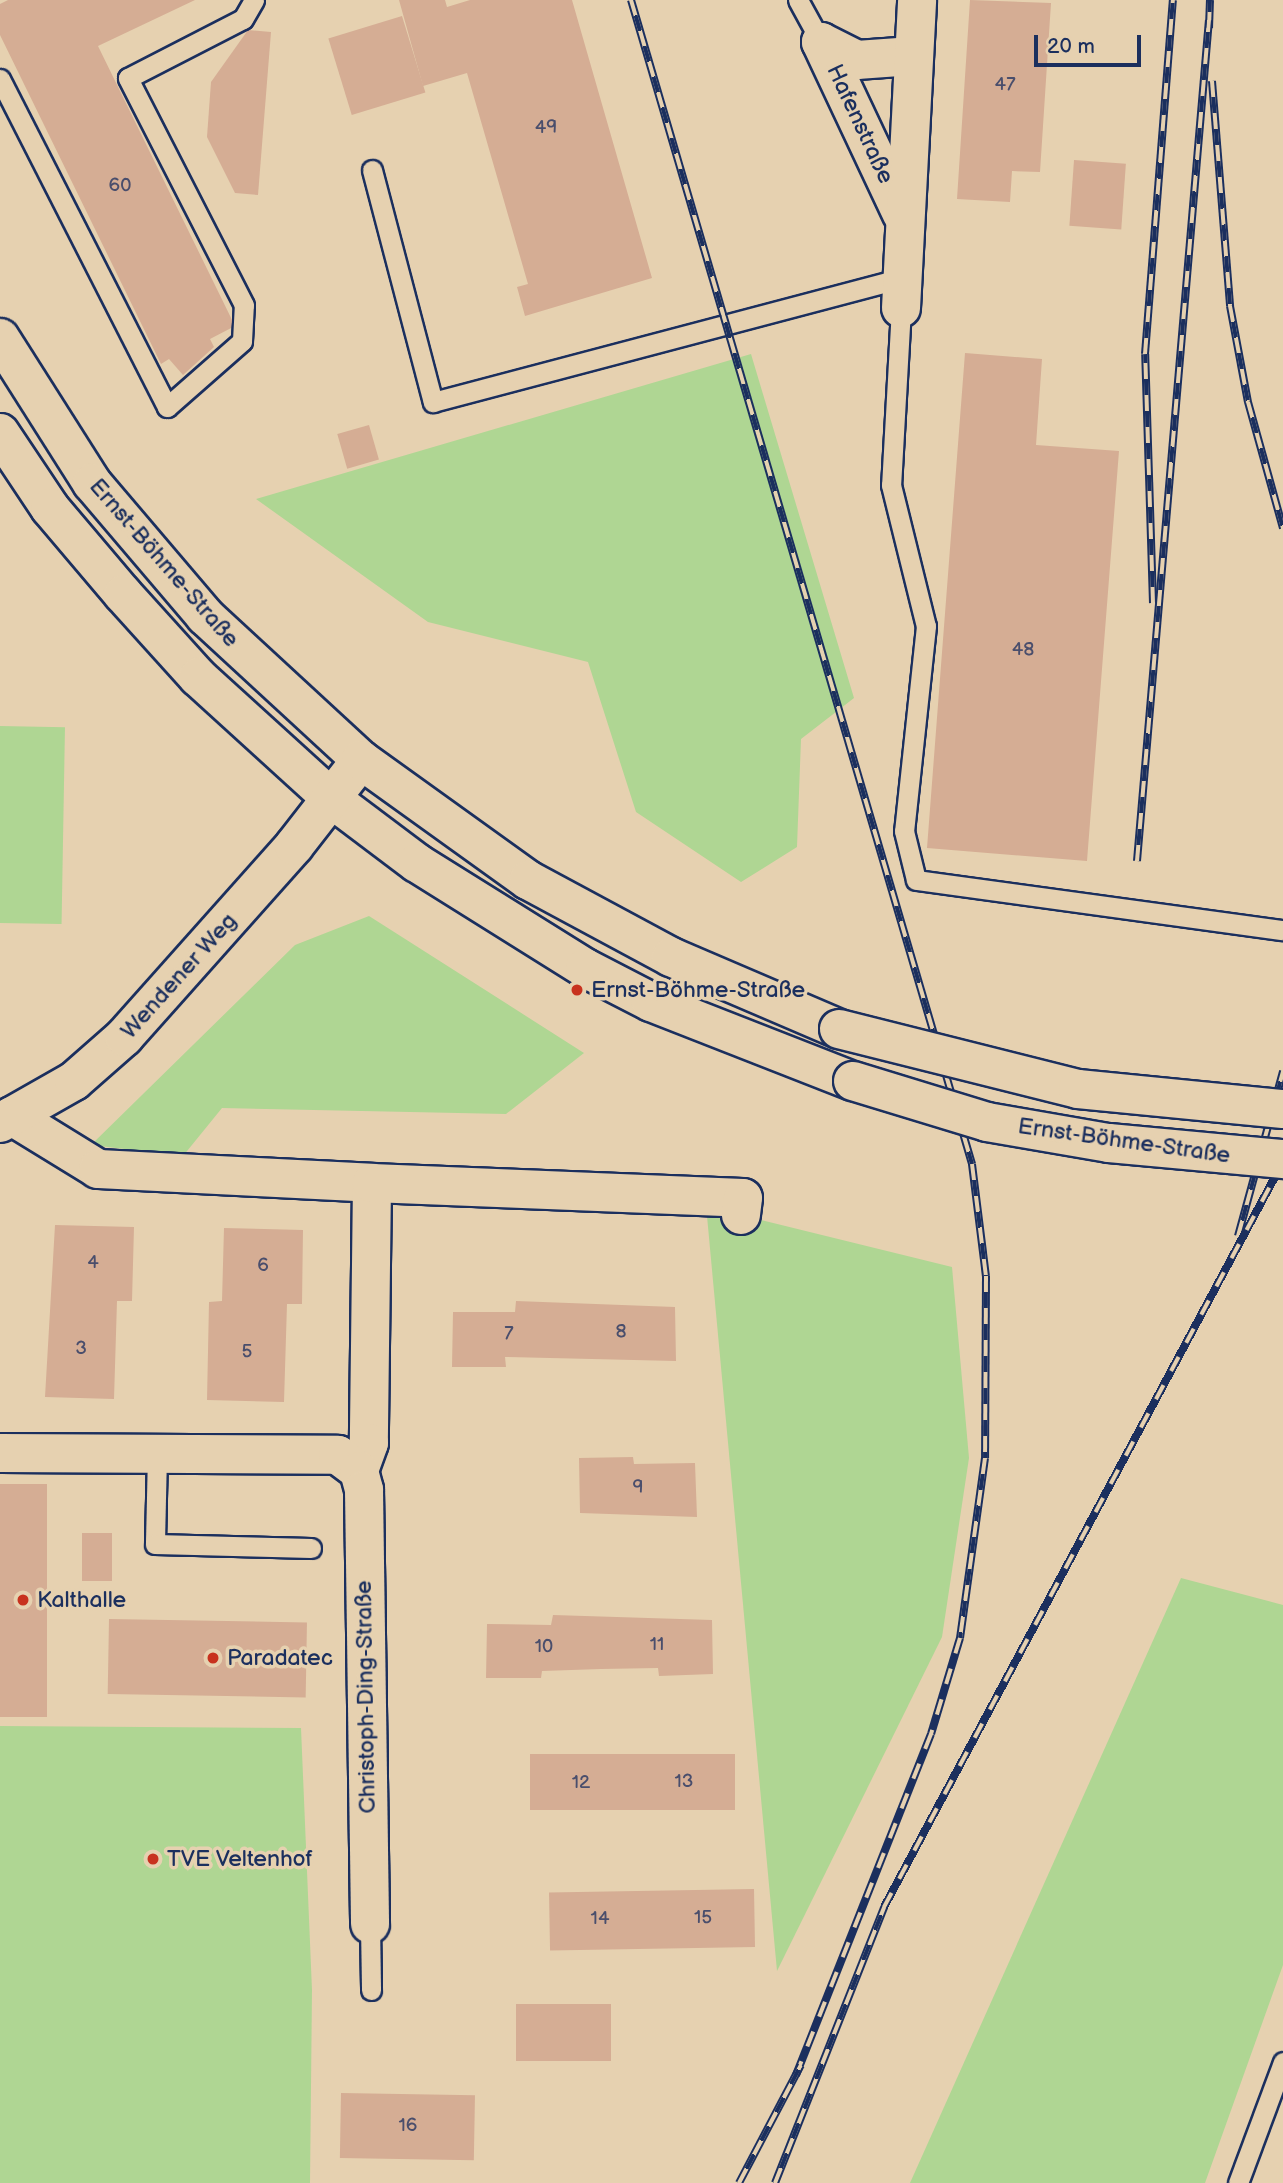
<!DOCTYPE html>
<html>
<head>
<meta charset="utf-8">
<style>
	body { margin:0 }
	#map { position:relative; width:1283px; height:2183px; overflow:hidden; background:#e6d1b0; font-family:"Balsamiq Sans",sans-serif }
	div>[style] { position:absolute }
	.green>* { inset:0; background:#afd693; transform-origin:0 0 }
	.building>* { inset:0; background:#d5ad94; transform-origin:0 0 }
	.roads { filter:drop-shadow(2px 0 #1b2f5e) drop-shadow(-2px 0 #1b2f5e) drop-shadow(0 2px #1b2f5e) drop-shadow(0 -2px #1b2f5e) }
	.service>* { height:19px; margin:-9.5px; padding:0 9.5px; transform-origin:9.5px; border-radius:9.5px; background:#e6d1b0 }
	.minor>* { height:38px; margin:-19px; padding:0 19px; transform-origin:19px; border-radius:19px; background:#e6d1b0 }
	.tertiary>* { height:38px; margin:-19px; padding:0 19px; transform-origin:19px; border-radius:19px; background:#e6d1b0 }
	.rail>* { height:8px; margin-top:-4px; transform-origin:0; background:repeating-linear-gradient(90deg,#e6d1b0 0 16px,#1b2f5e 0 32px); box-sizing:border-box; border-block:2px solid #1b2f5e }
	.bridges { filter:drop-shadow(2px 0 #1b2f5e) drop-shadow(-2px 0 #1b2f5e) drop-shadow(0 2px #1b2f5e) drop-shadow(0 -2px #1b2f5e) }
	.tertiary-bridge>* { height:38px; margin:-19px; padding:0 19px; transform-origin:19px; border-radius:19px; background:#e6d1b0 }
	.dots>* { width:19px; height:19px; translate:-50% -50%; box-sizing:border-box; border:4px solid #e6d1b0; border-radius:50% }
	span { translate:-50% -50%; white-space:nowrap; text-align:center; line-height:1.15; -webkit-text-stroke:7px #e6d1b0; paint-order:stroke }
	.number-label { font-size:19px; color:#4a4e6c }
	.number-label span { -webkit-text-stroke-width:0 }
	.street-label { font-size:23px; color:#1b2f5e }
	.poi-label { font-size:23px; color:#1b2f5e }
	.left { translate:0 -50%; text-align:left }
	.scale { position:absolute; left:1034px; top:35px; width:107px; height:32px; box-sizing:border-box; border:4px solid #1b2f5e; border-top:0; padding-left:9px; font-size:21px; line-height:24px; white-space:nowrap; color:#1b2f5e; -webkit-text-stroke:5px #e6d1b0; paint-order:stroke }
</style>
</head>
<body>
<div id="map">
	<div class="green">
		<div style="clip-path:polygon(751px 354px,854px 698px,801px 739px,797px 847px,741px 882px,636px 812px,588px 662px,428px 622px,256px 499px)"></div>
		<div style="left:0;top:726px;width:65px;height:197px;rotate:1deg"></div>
		<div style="clip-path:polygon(369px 916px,584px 1053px,506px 1114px,222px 1108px,183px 1156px,91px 1145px,295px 945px)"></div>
		<div style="clip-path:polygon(741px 1215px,952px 1267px,969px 1458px,942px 1637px,777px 1971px,707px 1216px)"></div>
		<div style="clip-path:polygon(1181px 1578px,1283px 1605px,1283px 1965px,1205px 2183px,910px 2183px)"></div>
		<div style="clip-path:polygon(0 1726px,301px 1728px,312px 1990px,310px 2183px,0 2183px)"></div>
	</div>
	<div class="building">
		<div style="clip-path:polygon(8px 0,195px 0,98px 46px,235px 326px,210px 339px,214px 347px,183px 375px,169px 359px,161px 364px,0 35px,0 4px)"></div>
		<div style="clip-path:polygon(399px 0,445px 0,447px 7px,470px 0,572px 0,652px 278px,525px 316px,517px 287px,528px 284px,467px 73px,423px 86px)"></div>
		<div style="clip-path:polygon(970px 0,1051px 3px,1040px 172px,1012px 171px,1010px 202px,957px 199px)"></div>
		<div style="left:402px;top:16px;width:80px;height:77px;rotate:73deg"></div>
		<div style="clip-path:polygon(248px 30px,271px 32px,258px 195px,235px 193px,207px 137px,211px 82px)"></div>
		<div style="left:1074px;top:160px;width:52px;height:66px;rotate:4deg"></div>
		<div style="clip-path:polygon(965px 353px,1042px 359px,1036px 445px,1119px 451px,1087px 861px,927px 848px)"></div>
		<div style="left:369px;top:425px;width:36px;height:33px;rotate:74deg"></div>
		<div style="clip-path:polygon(55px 1225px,134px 1227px,132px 1301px,117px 1301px,114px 1399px,45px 1397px)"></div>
		<div style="clip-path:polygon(224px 1228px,303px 1230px,302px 1304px,287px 1304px,284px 1402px,207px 1400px,209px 1302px,222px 1301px)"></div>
		<div style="clip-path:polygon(516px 1301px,675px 1307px,676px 1361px,505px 1357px,506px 1367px,452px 1367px,453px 1312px,515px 1312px)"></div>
		<div style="clip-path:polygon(633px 1457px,634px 1464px,695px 1463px,697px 1517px,580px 1513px,579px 1458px)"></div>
		<div style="left:0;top:1484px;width:47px;height:233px"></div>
		<div style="left:82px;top:1533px;width:30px;height:48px"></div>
		<div style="clip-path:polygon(553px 1615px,712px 1620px,713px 1674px,659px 1676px,658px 1668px,601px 1669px,542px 1671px,541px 1678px,486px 1678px,487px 1624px,551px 1625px)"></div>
		<div style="left:109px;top:1619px;width:198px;height:75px;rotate:1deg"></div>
		<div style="left:735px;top:1754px;width:56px;height:205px;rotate:90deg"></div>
		<div style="left:754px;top:1889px;width:58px;height:205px;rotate:89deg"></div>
		<div style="left:611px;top:2004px;width:57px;height:95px;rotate:90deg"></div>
		<div style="left:341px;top:2093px;width:134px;height:65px;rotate:1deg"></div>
	</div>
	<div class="roads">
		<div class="service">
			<div style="left:798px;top:0;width:48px;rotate:61.3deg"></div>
			<div style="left:0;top:79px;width:368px;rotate:63deg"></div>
			<div style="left:167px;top:407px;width:100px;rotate:-41.3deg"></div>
			<div style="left:242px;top:341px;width:36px;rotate:-87deg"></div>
			<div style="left:244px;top:305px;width:255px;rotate:-117.1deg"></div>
			<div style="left:128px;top:78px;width:129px;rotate:-27.2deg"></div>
			<div style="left:243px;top:19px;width:22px;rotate:-60deg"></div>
			<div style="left:372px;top:170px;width:240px;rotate:75.3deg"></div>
			<div style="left:433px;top:402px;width:485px;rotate:-14.8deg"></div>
			<div style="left:901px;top:308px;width:177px;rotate:93.2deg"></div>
			<div style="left:891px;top:485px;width:145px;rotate:76.1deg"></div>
			<div style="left:926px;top:626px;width:206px;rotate:96.1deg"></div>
			<div style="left:904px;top:831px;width:50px;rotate:76.2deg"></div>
			<div style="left:916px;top:880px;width:370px;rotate:7.8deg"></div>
			<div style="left:157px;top:1454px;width:90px;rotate:91.3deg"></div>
			<div style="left:155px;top:1544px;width:156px;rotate:1.5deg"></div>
			<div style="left:370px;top:1924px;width:66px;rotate:89.1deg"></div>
			<div style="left:1238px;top:2183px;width:129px;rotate:-69.6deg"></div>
		</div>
		<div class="minor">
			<div style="left:821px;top:42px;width:190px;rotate:64.8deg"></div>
			<div style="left:821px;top:42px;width:40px;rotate:26.6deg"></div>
			<div style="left:857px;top:60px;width:56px;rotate:-4.1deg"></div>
			<div style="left:901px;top:308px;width:308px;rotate:-87deg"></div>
			<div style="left:0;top:338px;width:172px;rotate:57.6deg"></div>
			<div style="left:92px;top:483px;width:175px;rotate:49.6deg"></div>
			<div style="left:205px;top:616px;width:212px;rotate:42.7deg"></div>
			<div style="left:0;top:433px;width:90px;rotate:56.3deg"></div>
			<div style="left:50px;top:508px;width:113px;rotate:49.7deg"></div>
			<div style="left:123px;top:594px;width:112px;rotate:47.9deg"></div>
			<div style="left:198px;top:677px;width:181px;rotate:42.3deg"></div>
			<div style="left:12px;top:1116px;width:101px;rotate:31.6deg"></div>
			<div style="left:98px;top:1169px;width:274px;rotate:2.9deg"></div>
			<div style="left:372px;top:1183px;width:260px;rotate:90.7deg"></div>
			<div style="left:369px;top:1443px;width:30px;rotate:110deg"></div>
			<div style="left:372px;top:1183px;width:371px;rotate:2.3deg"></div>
			<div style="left:743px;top:1198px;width:17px;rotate:97deg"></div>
			<div style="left:0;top:1453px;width:338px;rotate:0.3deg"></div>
			<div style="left:338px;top:1455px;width:26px;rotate:37deg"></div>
			<div style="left:359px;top:1471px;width:20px;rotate:75deg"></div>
			<div style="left:364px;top:1490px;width:434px;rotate:89.2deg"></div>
		</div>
		<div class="tertiary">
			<div style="left:332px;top:799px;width:106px;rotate:37deg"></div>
			<div style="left:417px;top:863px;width:198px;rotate:32deg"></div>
			<div style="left:585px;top:968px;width:74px;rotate:27.3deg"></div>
			<div style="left:651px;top:1002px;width:217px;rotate:21.4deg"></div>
			<div style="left:0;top:1123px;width:85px;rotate:-29.6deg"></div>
			<div style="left:74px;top:1081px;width:67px;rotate:-41.3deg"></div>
			<div style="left:124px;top:1037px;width:256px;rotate:-48.3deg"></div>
			<div style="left:294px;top:846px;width:109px;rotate:-52.1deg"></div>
			<div style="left:361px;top:760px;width:206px;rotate:35.7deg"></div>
			<div style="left:528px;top:880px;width:162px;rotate:28.3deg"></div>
			<div style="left:671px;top:957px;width:183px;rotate:23.2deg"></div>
		</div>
	</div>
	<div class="rail">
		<div style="left:631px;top:0;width:1213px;rotate:73.67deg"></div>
		<div style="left:972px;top:1164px;width:113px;rotate:82.9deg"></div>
		<div style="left:986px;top:1276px;width:182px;rotate:90.3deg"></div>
		<div style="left:985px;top:1458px;width:182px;rotate:97.9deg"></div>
		<div style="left:960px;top:1638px;width:100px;rotate:106.8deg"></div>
		<div style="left:931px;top:1734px;width:367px;rotate:111.6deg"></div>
		<div style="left:1209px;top:28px;width:28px;rotate:-88deg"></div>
		<div style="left:1212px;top:81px;width:226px;rotate:85.4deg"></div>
		<div style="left:1230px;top:306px;width:98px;rotate:79.4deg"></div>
		<div style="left:1248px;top:402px;width:131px;rotate:74.5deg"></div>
		<div style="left:1153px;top:603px;width:249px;rotate:-91.8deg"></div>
		<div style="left:1145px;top:354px;width:355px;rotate:-85.5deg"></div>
		<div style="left:1137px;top:861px;width:844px;rotate:-85.11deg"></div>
		<div style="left:1238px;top:1236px;width:171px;rotate:-74.7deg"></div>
		<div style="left:739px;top:2183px;width:133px;rotate:-62.3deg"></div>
		<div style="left:775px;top:2183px;width:297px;rotate:-68.4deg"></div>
		<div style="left:884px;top:1907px;width:845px;rotate:-61.83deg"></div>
	</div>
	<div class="bridges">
		<div class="tertiary-bridge">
			<div style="left:839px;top:1029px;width:246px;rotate:14.1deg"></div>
			<div style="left:1078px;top:1089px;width:206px;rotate:5.6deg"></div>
			<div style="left:853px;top:1081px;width:140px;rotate:17deg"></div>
			<div style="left:987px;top:1122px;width:124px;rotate:9.8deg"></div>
			<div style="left:1109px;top:1143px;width:175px;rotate:5.3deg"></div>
		</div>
	</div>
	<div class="dots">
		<div style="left:577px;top:990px;background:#c8321e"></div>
		<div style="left:23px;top:1600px;background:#c8321e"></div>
		<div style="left:213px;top:1658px;background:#c8321e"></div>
		<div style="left:153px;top:1859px;background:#c8321e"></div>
	</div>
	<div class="number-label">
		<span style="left:1005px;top:85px">47</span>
		<span style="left:546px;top:128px">49</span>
		<span style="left:120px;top:186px">60</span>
		<span style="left:1023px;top:650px">48</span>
		<span style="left:93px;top:1263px">4</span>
		<span style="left:263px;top:1266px">6</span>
		<span style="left:621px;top:1332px">8</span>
		<span style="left:509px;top:1334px">7</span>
		<span style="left:81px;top:1349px">3</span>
		<span style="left:247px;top:1352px">5</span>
		<span style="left:638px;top:1488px">9</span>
		<span style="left:657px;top:1645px">11</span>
		<span style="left:544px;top:1647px">10</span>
		<span style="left:684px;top:1782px">13</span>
		<span style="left:581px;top:1783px">12</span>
		<span style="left:703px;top:1918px">15</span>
		<span style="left:600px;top:1919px">14</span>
		<span style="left:408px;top:2126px">16</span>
	</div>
	<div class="street-label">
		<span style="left:860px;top:124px;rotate:65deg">Hafenstraße</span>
		<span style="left:164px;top:563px;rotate:49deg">Ernst-Böhme-Straße</span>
		<span style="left:179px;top:976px;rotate:-48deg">Wendener Weg</span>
		<span style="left:1124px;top:1141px;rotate:8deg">Ernst-Böhme-Straße</span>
		<span style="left:366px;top:1697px;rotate:-91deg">Christoph-Ding-Straße</span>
	</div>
	<div class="poi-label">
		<span class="left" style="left:591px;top:990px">Ernst-Böhme-Straße</span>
		<span class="left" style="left:37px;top:1600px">Kalthalle</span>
		<span class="left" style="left:227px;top:1658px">Paradatec</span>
		<span class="left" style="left:167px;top:1859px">TVE Veltenhof</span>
	</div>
	<div class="scale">20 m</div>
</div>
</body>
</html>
